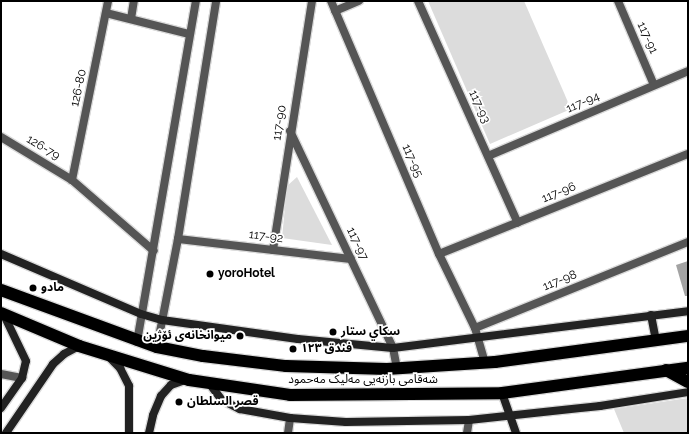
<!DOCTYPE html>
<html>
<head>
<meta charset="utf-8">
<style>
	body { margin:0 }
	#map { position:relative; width:689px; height:434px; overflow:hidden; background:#fff; font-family:Raleway,"Noto Sans Arabic",sans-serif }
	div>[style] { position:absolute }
	.green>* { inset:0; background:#dcdcdc }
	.water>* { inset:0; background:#a3a3a3 }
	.roads { filter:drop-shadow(1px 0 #dbdbdb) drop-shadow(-1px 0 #dbdbdb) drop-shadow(0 1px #dbdbdb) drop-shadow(0 -1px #dbdbdb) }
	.street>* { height:8px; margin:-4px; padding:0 4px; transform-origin:4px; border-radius:4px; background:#555 }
	.secondary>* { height:8px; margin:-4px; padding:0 4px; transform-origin:4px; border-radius:4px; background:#222 }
	.highway>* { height:12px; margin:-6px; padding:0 6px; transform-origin:6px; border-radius:6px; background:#000 }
	.dots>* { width:11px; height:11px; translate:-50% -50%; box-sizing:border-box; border:2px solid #fff; border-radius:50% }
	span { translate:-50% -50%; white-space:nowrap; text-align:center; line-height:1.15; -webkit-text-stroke:3.5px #fff; paint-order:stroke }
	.street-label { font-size:12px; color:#000 }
	.poi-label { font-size:12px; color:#000; font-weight:700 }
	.left { translate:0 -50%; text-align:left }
	.right { translate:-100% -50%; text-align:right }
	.frame { position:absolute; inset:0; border:2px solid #000; pointer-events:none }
</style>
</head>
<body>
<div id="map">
	<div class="green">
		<div style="clip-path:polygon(428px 1px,524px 1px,571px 109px,490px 144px)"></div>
		<div style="clip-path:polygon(297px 177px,332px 245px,282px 238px,287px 186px)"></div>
		<div style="clip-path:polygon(688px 398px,688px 433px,624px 433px,614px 409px)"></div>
	</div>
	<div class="water">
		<div style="clip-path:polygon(688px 261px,688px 296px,685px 296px,676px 265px)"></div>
	</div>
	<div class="roads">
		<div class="street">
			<div style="left:331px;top:1px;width:275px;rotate:66.9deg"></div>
			<div style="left:439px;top:254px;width:82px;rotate:64.1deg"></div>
			<div style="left:475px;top:328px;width:36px;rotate:74deg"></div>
			<div style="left:418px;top:1px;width:243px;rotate:65.8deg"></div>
			<div style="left:618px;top:1px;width:91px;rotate:66.8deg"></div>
			<div style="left:335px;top:11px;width:26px;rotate:-23deg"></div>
			<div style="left:106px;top:13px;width:86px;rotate:14.2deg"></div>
			<div style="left:131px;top:19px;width:18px;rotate:-81deg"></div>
			<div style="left:290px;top:131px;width:240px;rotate:64.6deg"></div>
			<div style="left:393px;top:348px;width:21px;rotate:79deg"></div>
			<div style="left:1px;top:137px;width:83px;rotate:31.2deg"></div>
			<div style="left:72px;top:180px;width:108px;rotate:40.9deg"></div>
			<div style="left:488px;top:156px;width:217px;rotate:-23deg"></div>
			<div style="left:72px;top:180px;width:183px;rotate:-78.6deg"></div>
			<div style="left:178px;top:239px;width:174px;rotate:6.6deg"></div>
			<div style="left:273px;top:250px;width:252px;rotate:-81.1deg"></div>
			<div style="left:439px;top:254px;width:268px;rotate:-21.9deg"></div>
			<div style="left:475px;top:328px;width:230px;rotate:-22deg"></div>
			<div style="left:137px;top:342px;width:346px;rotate:-80.2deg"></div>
			<div style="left:157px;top:347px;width:110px;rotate:-79deg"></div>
			<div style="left:178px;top:239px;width:241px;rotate:-80.9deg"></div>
			<div style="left:1px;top:374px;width:21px;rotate:11deg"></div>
			<div style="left:288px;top:433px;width:15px;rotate:-82deg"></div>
			<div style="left:467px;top:433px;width:13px;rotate:-81deg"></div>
		</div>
		<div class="secondary">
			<div style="left:1px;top:254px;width:152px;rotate:23.2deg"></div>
			<div style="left:141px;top:314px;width:22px;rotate:16deg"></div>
			<div style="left:162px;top:320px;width:137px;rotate:8deg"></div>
			<div style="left:298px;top:339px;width:95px;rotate:5.4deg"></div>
			<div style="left:393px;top:348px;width:297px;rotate:-7.1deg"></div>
			<div style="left:651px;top:315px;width:26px;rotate:79deg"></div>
			<div style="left:109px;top:357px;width:16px;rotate:45deg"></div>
			<div style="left:120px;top:368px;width:20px;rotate:63deg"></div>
			<div style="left:129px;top:386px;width:47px;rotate:90deg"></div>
			<div style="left:209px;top:383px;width:21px;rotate:53deg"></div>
			<div style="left:222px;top:400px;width:20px;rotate:27deg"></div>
			<div style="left:240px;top:409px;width:51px;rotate:10.2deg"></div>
			<div style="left:290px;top:418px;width:56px;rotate:4.1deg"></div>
			<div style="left:346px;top:422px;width:123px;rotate:-0.9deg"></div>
			<div style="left:469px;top:420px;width:132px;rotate:-6.1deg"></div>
			<div style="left:600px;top:406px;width:89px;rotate:-9deg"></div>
			<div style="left:502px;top:393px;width:42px;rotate:70.7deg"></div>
			<div style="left:1px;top:408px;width:37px;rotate:-55deg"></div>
			<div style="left:22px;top:378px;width:17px;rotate:-77deg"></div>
			<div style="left:26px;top:361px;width:51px;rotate:-115.6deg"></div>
			<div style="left:6px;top:433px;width:83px;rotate:-55.7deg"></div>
			<div style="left:53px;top:364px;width:15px;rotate:-42deg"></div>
			<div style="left:64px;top:354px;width:17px;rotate:-28deg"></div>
			<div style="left:149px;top:433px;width:18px;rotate:-77deg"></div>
			<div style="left:153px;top:415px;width:21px;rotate:-67deg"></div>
			<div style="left:161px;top:396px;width:15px;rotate:-48deg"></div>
			<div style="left:171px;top:385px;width:15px;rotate:-20deg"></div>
		</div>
		<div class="highway">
			<div style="left:1px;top:290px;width:166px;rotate:20.1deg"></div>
			<div style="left:157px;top:347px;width:47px;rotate:11.1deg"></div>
			<div style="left:203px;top:356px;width:84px;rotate:6.9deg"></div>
			<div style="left:286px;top:366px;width:101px;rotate:1.7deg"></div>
			<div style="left:387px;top:369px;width:108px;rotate:-3.7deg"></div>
			<div style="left:495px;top:362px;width:195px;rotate:-7.7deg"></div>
			<div style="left:1px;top:313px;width:85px;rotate:22.9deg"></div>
			<div style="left:79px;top:346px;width:115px;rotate:17.2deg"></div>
			<div style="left:189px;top:380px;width:102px;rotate:8.4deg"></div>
			<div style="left:290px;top:395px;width:212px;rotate:-0.5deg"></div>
			<div style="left:502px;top:393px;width:188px;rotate:-7.7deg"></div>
			<div style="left:666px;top:370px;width:25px;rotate:29deg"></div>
		</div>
	</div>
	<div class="dots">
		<div style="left:210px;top:274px;background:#000"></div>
		<div style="left:33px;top:288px;background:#000"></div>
		<div style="left:333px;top:332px;background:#000"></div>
		<div style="left:240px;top:336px;background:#000"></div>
		<div style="left:293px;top:349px;background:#000"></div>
		<div style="left:179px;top:402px;background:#000"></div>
	</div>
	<div class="street-label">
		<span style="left:647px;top:38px;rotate:66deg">117-91</span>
		<span style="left:79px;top:88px;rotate:-78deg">126-80</span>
		<span style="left:583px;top:103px;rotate:-23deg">117-94</span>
		<span style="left:479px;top:107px;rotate:66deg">117-93</span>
		<span style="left:280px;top:123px;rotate:-81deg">117-90</span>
		<span style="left:43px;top:148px;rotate:31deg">126-79</span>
		<span style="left:412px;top:161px;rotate:67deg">117-95</span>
		<span style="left:559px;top:193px;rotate:-22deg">117-96</span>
		<span style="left:266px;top:237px;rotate:7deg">117-92</span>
		<span style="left:357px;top:244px;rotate:65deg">117-97</span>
		<span style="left:560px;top:281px;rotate:-22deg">117-98</span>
		<span style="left:363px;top:380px">شەقامی بازنەیی مەلیک مەحمود</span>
	</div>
	<div class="poi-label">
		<span class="left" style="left:218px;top:274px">yoroHotel</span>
		<span class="left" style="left:41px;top:288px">مادو</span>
		<span class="left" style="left:341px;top:332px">سكاي ستار</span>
		<span class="right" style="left:232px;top:336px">میوانخانەی ئۆژین</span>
		<span class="left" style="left:301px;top:349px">فندق ١٢٣</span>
		<span class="left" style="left:187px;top:402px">قصر السلطان</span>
	</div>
	<div class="frame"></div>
</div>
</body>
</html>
